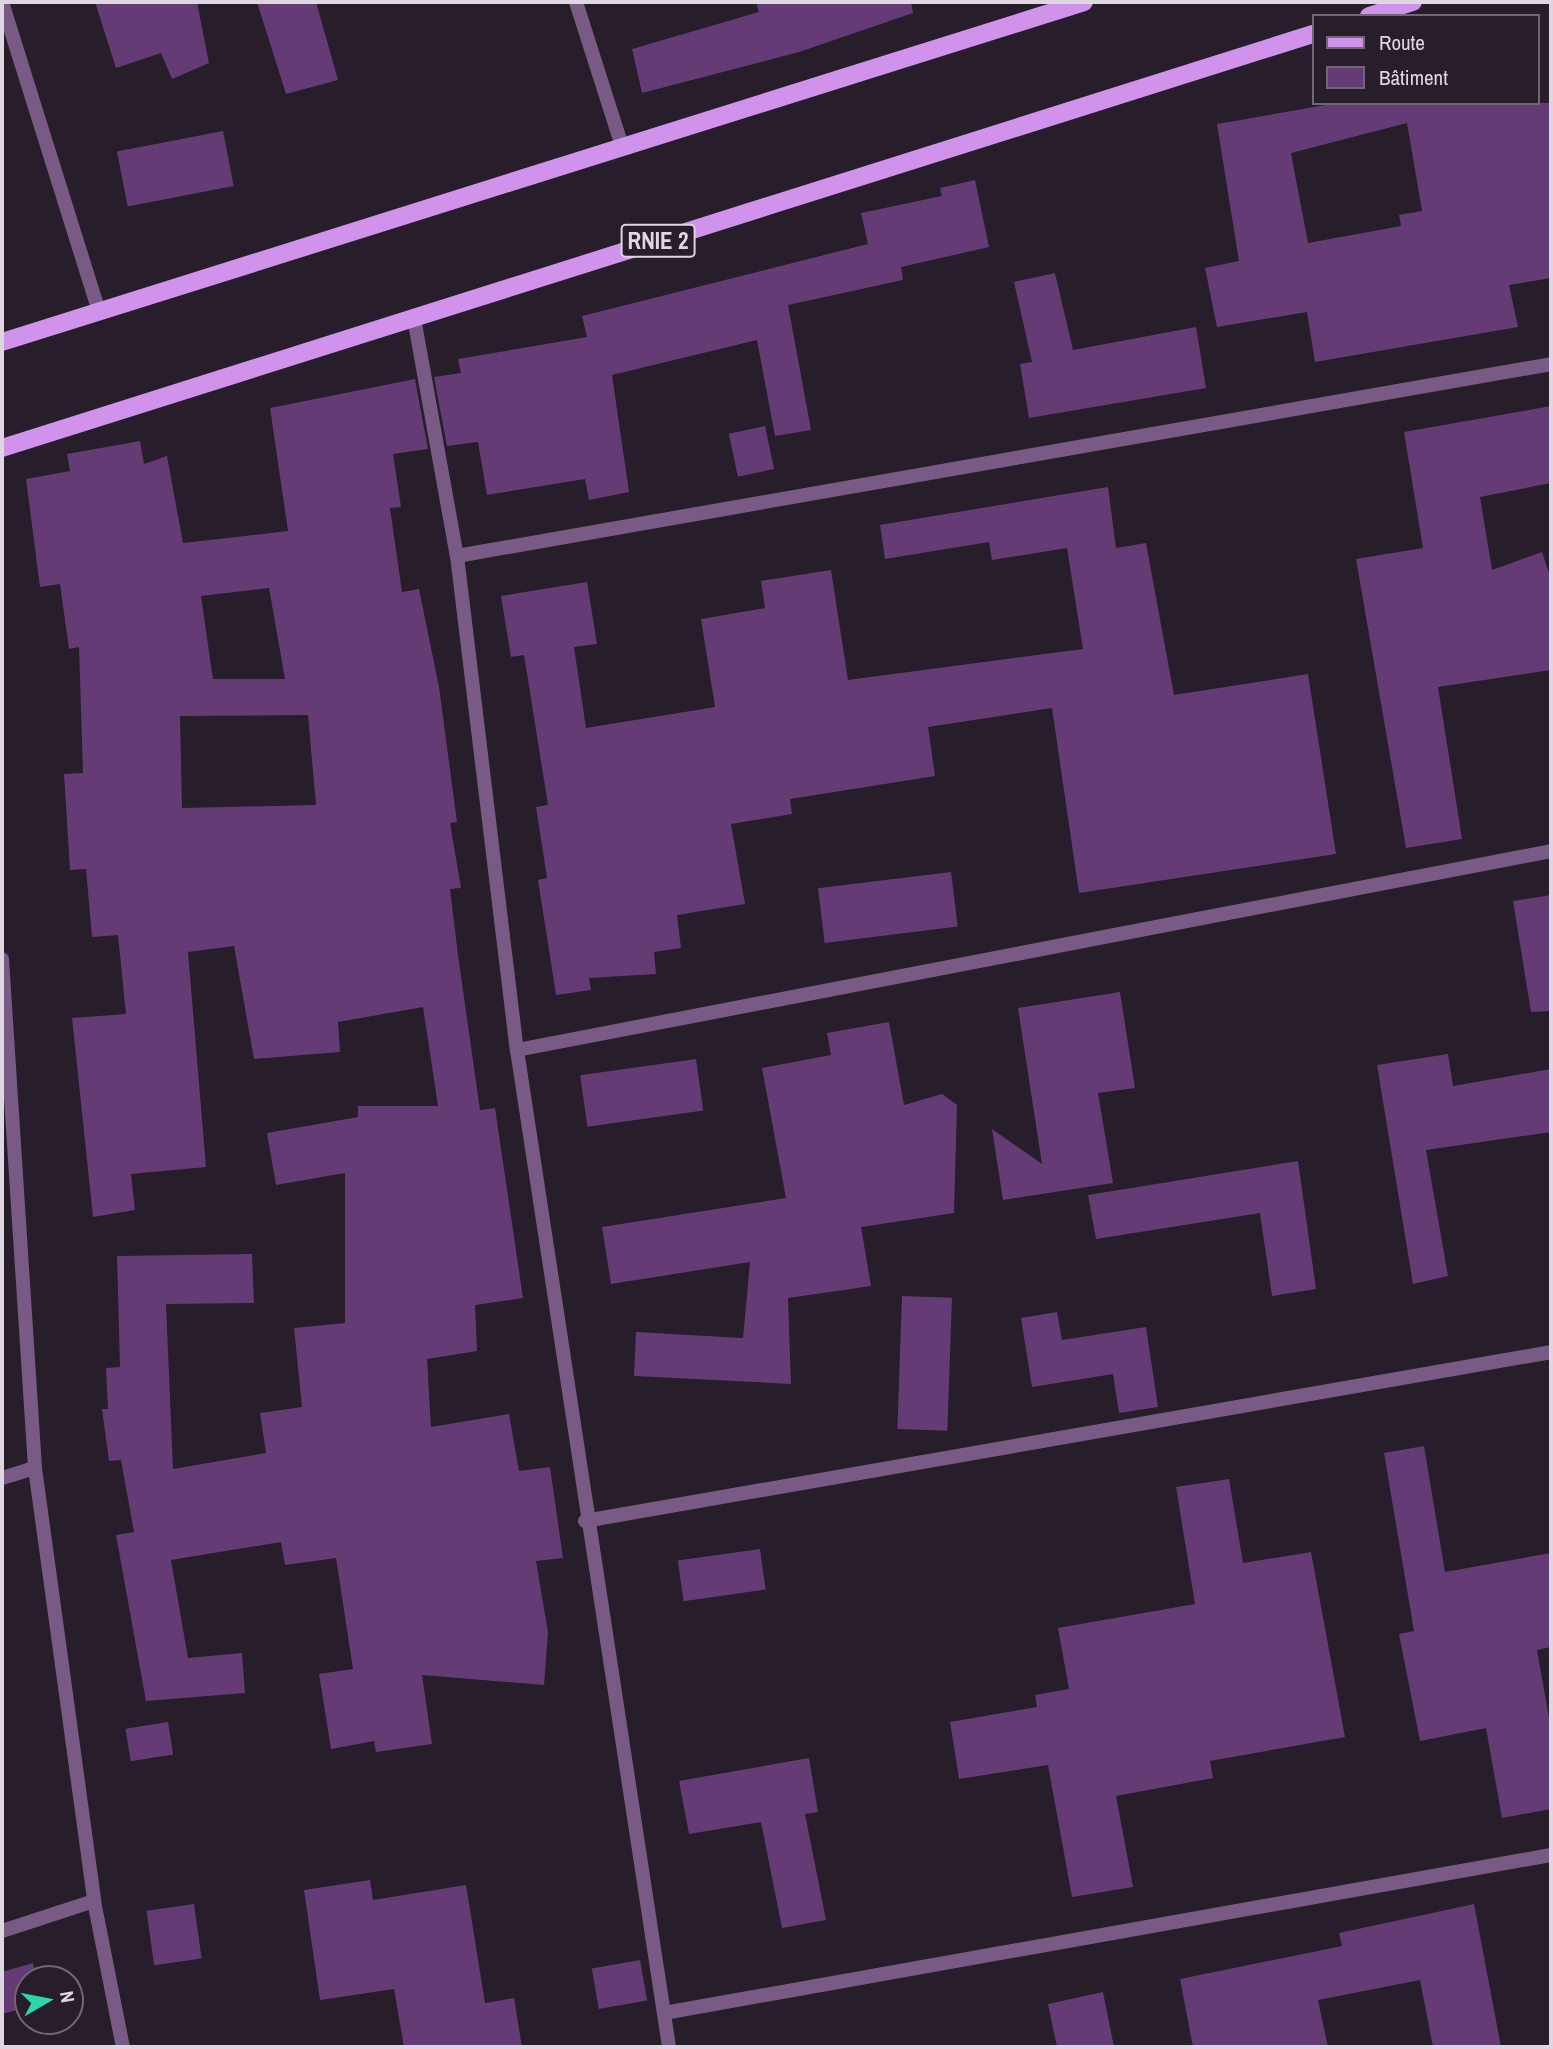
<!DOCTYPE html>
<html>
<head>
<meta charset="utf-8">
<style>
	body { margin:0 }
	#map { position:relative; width:1553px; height:2049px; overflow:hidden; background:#271d2b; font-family:"Archivo Narrow",sans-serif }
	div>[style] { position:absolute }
	.building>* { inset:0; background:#643b75; transform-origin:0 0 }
	.minor>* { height:14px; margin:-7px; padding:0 7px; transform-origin:7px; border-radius:7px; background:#785a84 }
	.primary>* { height:18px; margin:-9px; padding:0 9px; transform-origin:9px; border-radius:9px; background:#d092ea }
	span { translate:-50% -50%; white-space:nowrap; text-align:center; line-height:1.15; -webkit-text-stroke:5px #271d2b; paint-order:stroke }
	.shield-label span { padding:2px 5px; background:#271d2b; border:2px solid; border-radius:5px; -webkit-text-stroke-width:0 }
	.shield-label { font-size:23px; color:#ded7e1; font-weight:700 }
	.frame { position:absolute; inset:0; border:4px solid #ded7e1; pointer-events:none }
	.legend { position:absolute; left:1312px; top:14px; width:228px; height:91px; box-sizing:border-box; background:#271d2b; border:2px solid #706774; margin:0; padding:9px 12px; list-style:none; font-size:21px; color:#ded7e1 }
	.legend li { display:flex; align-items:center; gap:14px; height:35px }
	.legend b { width:35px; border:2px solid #706774 }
	.north { position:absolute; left:14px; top:1965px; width:70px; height:70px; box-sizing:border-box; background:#271d2b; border:2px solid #706774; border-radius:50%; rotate:80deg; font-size:19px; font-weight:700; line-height:28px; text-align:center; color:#ded7e1 }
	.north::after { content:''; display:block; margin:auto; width:24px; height:32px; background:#2fd4aa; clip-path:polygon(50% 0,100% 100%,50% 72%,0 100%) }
</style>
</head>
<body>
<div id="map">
	<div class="building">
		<div style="clip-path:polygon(95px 2px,197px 2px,209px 63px,172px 79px,161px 53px,116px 68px)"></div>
		<div style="clip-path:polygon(257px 2px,316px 2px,338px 80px,286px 94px)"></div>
		<div style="clip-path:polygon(756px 2px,911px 2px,913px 13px,799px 52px,642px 93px,632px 49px,759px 12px)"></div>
		<div style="clip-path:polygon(evenodd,1337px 103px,1551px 103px,1551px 278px,1509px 285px,1518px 327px,1315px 362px,1307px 312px,1217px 327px,1205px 268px,1239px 261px,1217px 124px,1337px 103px,1407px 123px,1422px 211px,1399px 215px,1401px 226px,1308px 243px,1291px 153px,1407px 123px)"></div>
		<div style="left:223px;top:131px;width:56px;height:108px;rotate:79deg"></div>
		<div style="clip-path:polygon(975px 180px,989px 247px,901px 267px,903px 280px,788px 305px,811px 430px,775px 436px,757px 340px,612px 375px,629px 492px,589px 500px,585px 479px,487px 495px,478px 442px,447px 446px,434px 377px,461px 373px,458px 359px,587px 337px,582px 316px,868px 244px,861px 213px,942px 196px,940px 188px)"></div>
		<div style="clip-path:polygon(1055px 273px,1073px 350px,1196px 327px,1206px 388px,1029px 418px,1020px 364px,1032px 362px,1014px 282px)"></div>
		<div style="clip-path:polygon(evenodd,415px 379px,428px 449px,393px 454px,401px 507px,390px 508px,402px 592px,419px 589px,439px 687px,457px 822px,450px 823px,461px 888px,450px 889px,458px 955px,480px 1110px,495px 1108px,523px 1298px,475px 1305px,477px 1351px,427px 1359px,431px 1427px,509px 1414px,519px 1471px,550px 1467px,563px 1558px,536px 1561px,548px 1632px,544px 1685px,422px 1675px,432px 1744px,376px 1752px,374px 1741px,331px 1749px,319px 1674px,353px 1669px,336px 1558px,285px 1565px,281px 1542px,171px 1560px,188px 1658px,242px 1653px,245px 1693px,146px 1701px,116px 1535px,134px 1532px,121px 1460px,109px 1461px,102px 1409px,108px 1409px,106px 1368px,120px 1367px,117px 1256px,252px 1254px,254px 1303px,166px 1304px,173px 1469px,266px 1453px,260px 1413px,302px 1407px,294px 1328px,345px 1323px,345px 1173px,276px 1185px,267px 1133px,358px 1117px,358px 1106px,438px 1106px,423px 1007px,338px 1022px,340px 1052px,254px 1059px,234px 946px,188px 952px,206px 1167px,131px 1174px,135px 1210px,93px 1217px,72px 1018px,126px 1014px,118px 935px,92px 937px,86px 869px,70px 870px,64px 774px,83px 773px,79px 647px,69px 649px,60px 584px,40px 587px,26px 479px,70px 471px,67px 454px,140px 441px,144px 464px,167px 456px,183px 543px,288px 531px,270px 408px,415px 379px,269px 588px,285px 679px,213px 679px,201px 596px,269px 588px,415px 379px,308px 715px,316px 805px,182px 808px,180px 716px,308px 715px)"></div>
		<div style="clip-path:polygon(1551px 406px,1551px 483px,1480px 497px,1492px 570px,1542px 552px,1551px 579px,1551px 670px,1438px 687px,1462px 839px,1406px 848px,1356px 559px,1423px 548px,1404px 432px)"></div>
		<div style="left:765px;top:426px;width:44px;height:37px;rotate:78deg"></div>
		<div style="clip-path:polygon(1108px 487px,1116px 548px,1146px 543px,1174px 695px,1308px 674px,1336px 854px,1079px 893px,1052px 708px,928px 727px,935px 776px,790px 799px,792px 814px,731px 824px,745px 904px,677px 915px,681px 948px,654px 952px,656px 974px,589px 978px,591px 990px,556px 995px,538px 880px,547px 878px,536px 807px,548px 805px,524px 655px,511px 657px,501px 596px,587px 582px,597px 644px,574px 647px,586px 728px,715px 707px,701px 619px,765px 608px,761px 581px,831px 570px,848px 680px,1083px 649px,1067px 548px,992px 560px,989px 542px,885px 559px,880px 525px)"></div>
		<div style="left:951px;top:872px;width:55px;height:134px;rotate:83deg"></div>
		<div style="clip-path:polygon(1551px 895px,1551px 1011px,1531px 1012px,1513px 901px)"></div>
		<div style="clip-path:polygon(1120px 992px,1135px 1088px,1098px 1093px,1113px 1183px,1003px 1200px,992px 1129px,1042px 1164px,1018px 1008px)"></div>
		<div style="clip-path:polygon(889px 1022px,904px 1105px,942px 1094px,957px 1105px,954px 1213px,861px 1227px,871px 1286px,788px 1298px,791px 1384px,634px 1376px,636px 1332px,743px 1338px,750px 1262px,611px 1284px,602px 1227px,786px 1198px,762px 1068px,831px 1055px,827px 1033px)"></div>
		<div style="clip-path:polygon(1448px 1054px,1453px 1086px,1551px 1069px,1551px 1132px,1426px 1150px,1448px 1276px,1413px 1284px,1377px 1065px)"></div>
		<div style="left:696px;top:1059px;width:52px;height:117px;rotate:82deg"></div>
		<div style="clip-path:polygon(1298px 1161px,1316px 1289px,1272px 1296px,1260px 1213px,1096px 1239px,1088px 1195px)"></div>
		<div style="left:902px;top:1296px;width:50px;height:133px;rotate:2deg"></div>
		<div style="clip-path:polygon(1057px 1312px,1062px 1340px,1146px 1327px,1158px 1407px,1119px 1413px,1113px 1374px,1032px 1387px,1021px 1318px)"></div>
		<div style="clip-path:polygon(1424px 1446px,1445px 1572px,1551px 1553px,1551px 1647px,1537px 1650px,1551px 1729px,1551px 1809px,1502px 1818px,1486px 1728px,1420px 1741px,1399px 1634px,1414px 1631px,1384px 1453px)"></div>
		<div style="clip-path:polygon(1229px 1479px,1243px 1563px,1311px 1552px,1345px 1737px,1210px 1761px,1213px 1778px,1116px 1796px,1133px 1887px,1072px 1897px,1048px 1765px,959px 1779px,950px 1722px,1037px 1707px,1035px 1695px,1069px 1689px,1058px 1628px,1195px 1604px,1176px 1487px)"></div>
		<div style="left:760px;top:1549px;width:41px;height:83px;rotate:82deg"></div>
		<div style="left:168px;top:1722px;width:33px;height:43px;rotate:81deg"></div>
		<div style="clip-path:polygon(809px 1758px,818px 1812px,805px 1814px,826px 1920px,782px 1928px,761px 1822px,689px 1834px,679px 1781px)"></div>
		<div style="clip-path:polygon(370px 1880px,373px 1900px,466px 1885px,485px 2003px,514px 1998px,522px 2047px,404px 2047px,394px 1989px,320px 2000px,304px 1890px)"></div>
		<div style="left:194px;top:1904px;width:55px;height:48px;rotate:82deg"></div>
		<div style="clip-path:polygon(1474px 1904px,1501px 2047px,1433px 2047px,1420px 1980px,1318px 2000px,1328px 2047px,1193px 2047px,1180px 1979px,1342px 1946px,1339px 1933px)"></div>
		<div style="left:640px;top:1960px;width:41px;height:49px;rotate:80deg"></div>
		<div style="clip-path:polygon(33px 1963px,36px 1979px,28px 1979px,28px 2007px,2px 2014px,2px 1972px)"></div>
		<div style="clip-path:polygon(1103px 1992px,1114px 2047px,1057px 2047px,1048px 2004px)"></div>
	</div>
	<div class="minor">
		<div style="left:2px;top:2px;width:324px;rotate:72.6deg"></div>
		<div style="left:576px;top:2px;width:151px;rotate:72.3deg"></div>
		<div style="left:414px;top:318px;width:242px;rotate:79.8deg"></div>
		<div style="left:457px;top:556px;width:498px;rotate:83.1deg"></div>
		<div style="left:517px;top:1050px;width:1009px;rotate:81.33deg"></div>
		<div style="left:457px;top:556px;width:1111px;rotate:-9.95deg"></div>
		<div style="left:2px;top:959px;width:510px;rotate:86.29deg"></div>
		<div style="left:35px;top:1468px;width:437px;rotate:82.2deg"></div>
		<div style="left:94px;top:1901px;width:149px;rotate:78.8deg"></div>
		<div style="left:517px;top:1050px;width:1053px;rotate:-10.89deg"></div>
		<div style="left:2px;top:1478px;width:34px;rotate:-17deg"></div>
		<div style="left:585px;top:1521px;width:981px;rotate:-9.92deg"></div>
		<div style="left:2px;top:1931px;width:97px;rotate:-18.1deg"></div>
		<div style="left:664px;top:2013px;width:901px;rotate:-10.1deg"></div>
	</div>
	<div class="primary">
		<div style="left:1369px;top:16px;width:46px;rotate:-17.7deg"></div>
		<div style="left:2px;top:342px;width:1134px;rotate:-17.44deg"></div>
		<div style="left:2px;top:448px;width:1375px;rotate:-17.53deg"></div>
	</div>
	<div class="shield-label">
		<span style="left:658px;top:241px">RNIE 2</span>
	</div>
	<div class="frame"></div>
	<ul class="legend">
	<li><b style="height:9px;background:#d092ea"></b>Route</li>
	<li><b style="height:19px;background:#643b75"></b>Bâtiment</li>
	</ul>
	<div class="north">N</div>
</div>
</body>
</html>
